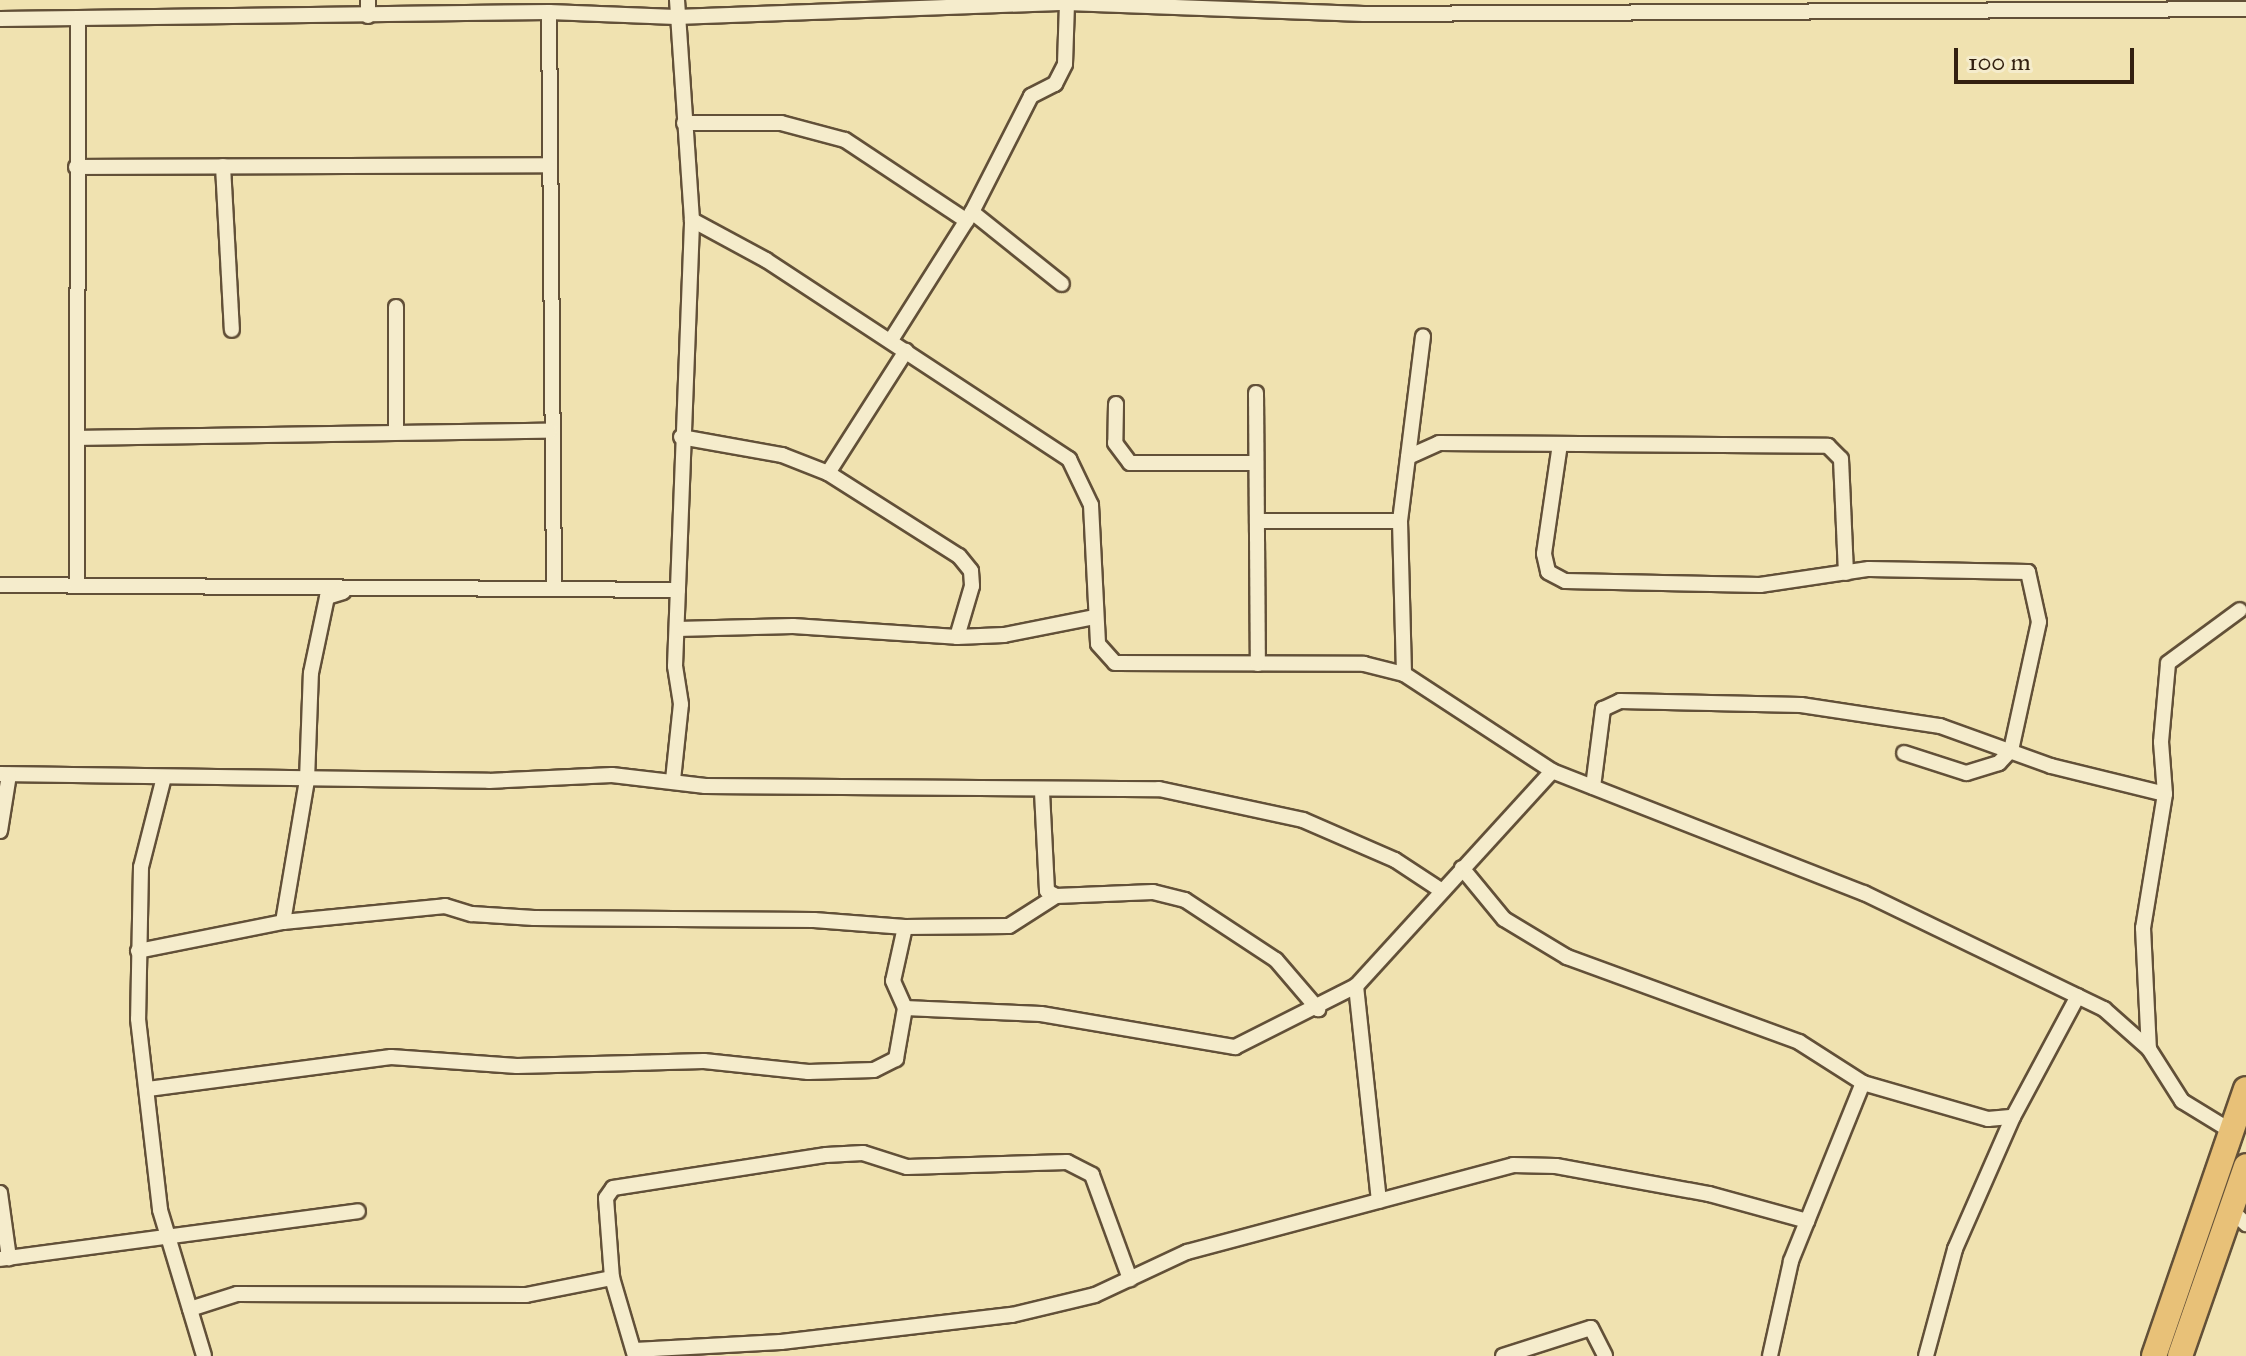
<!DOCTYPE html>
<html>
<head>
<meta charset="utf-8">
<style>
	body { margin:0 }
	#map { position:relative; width:2246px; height:1356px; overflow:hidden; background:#f0e2b0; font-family:"IM FELL Great Primer",serif }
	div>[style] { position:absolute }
	.roads { filter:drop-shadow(2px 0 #625038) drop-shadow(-2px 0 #625038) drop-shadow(0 2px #625038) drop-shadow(0 -2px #625038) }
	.minor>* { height:14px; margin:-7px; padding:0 7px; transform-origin:7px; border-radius:7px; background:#f5eccc }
	.trunk>* { height:24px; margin:-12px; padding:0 12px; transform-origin:12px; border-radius:12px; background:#e8c178 }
	span { translate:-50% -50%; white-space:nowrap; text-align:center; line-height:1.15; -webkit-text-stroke:8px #f5eccc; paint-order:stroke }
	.scale { position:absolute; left:1954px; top:48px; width:180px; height:36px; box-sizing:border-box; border:4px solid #332010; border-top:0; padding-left:10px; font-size:24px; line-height:28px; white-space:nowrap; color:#332010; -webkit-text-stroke:6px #f5eccc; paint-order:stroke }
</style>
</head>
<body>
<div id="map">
	<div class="roads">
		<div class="minor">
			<div style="left:549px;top:12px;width:577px;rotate:89.5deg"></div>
			<div style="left:368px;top:16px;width:16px;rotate:-90deg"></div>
			<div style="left:0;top:19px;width:549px;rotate:-0.73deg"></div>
			<div style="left:549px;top:12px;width:127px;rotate:2.3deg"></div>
			<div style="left:676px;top:17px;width:391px;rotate:-2.1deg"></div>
			<div style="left:1067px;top:3px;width:297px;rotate:2.1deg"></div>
			<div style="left:1364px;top:14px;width:882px;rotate:-0.32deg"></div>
			<div style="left:684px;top:123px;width:97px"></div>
			<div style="left:781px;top:123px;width:66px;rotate:14.9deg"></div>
			<div style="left:845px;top:140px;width:146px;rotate:33.6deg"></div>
			<div style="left:223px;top:166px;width:164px;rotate:86.9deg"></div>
			<div style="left:76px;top:167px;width:471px;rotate:-0.2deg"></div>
			<div style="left:972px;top:212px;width:115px;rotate:38.7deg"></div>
			<div style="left:692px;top:220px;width:84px;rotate:28.4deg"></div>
			<div style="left:766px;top:260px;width:363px;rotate:33.3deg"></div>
			<div style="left:1069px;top:459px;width:51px;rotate:64.4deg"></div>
			<div style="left:1091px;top:505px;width:139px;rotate:87.1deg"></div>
			<div style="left:1098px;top:644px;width:25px;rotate:48deg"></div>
			<div style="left:1115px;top:663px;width:249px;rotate:0.2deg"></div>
			<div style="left:1364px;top:664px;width:41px;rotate:14deg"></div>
			<div style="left:1404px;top:674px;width:177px;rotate:33.2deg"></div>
			<div style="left:1552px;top:771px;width:335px;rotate:21.4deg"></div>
			<div style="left:1864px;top:893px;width:267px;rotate:25.8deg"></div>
			<div style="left:2104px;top:1009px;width:60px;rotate:41.6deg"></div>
			<div style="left:2149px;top:1049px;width:62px;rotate:57.6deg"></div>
			<div style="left:2182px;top:1101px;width:57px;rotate:31.5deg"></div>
			<div style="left:891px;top:340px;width:151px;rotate:-57.7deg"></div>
			<div style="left:972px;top:212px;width:130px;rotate:-63deg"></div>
			<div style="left:1031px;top:96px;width:27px;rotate:-27deg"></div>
			<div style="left:1055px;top:84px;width:22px;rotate:-63deg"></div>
			<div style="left:1065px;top:64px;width:61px;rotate:-88.1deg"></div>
			<div style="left:1256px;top:393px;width:271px;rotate:89.6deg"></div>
			<div style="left:1116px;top:404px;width:39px;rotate:91deg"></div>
			<div style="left:1115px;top:443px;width:25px;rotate:53deg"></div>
			<div style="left:1130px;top:463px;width:123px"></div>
			<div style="left:396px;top:432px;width:125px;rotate:-90deg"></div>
			<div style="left:681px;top:437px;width:103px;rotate:10.1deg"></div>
			<div style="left:782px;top:455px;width:49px;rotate:21.4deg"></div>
			<div style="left:828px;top:473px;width:155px;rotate:32.4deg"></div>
			<div style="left:959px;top:556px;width:19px;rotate:51deg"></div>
			<div style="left:971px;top:571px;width:15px;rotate:86deg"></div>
			<div style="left:972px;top:586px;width:53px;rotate:106.4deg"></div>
			<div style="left:80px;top:438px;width:470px;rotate:-0.9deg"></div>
			<div style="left:1560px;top:444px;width:111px;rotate:98.3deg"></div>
			<div style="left:1544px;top:554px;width:18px;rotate:77deg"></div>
			<div style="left:1548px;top:572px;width:19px;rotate:28deg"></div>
			<div style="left:1565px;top:581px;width:195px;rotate:1.2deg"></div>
			<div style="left:1760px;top:585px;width:110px;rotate:-8.4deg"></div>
			<div style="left:1869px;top:569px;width:159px;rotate:1.1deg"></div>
			<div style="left:2028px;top:572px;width:51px;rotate:77.6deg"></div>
			<div style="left:2039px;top:622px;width:131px;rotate:102.3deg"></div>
			<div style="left:2011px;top:750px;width:18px;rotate:133deg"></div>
			<div style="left:1999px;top:763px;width:34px;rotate:163deg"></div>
			<div style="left:1966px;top:773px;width:65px;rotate:-162.1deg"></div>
			<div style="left:1408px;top:457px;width:34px;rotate:-24deg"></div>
			<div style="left:1439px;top:443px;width:389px;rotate:0.4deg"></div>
			<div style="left:1828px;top:446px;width:18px;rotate:45deg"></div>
			<div style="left:1841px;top:459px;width:114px;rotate:87.5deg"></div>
			<div style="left:828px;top:473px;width:145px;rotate:-57.4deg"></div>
			<div style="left:1257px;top:521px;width:143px"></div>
			<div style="left:0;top:585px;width:678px;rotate:0.42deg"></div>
			<div style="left:77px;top:586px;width:566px;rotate:-89.9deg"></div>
			<div style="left:677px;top:629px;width:116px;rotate:-1.5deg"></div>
			<div style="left:793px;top:626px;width:164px;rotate:3.8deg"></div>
			<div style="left:957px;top:637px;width:47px;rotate:-2.4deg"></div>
			<div style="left:1004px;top:635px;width:93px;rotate:-11.2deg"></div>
			<div style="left:1404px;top:674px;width:153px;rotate:-91.5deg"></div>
			<div style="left:1400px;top:521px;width:186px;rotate:-82.9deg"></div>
			<div style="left:0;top:774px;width:489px;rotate:0.8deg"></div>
			<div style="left:489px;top:781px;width:123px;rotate:-2.8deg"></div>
			<div style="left:612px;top:775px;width:94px;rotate:6.7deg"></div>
			<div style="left:705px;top:786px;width:454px;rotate:0.4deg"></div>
			<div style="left:1159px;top:789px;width:147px;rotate:12.1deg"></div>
			<div style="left:1303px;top:820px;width:100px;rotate:23.5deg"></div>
			<div style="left:1395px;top:860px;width:53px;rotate:33.4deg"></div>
			<div style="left:164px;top:777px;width:93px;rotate:104.3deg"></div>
			<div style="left:141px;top:867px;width:152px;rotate:91.1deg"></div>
			<div style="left:138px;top:1019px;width:192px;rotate:83.4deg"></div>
			<div style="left:160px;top:1210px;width:152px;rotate:73.2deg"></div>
			<div style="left:673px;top:780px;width:76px;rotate:-84deg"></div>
			<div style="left:681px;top:704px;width:38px;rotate:-99deg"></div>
			<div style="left:675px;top:666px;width:446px;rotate:-87.8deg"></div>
			<div style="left:692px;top:220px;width:221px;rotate:-93.9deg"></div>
			<div style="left:1593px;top:787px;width:79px;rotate:-82.7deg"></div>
			<div style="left:1603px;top:709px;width:19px;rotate:-25deg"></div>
			<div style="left:1620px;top:701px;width:181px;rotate:1.3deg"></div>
			<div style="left:1801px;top:705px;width:141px;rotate:8.6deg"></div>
			<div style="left:1940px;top:726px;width:118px;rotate:19.8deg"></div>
			<div style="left:2051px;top:766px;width:117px;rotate:13.8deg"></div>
			<div style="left:2165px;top:794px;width:136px;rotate:99.3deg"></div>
			<div style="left:2143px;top:928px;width:121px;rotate:87.2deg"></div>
			<div style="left:1042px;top:792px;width:99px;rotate:87.1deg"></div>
			<div style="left:1047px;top:891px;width:10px;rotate:29deg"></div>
			<div style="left:1056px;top:896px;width:97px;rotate:-2.4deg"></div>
			<div style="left:1153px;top:892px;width:33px;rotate:14deg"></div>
			<div style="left:1185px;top:900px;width:109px;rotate:33.4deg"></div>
			<div style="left:1276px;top:960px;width:65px;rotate:49.4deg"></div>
			<div style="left:2165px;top:794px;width:52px;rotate:-94.4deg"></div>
			<div style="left:2161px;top:742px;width:79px;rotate:-84.9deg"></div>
			<div style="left:2168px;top:663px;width:89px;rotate:-36.4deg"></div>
			<div style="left:0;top:831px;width:57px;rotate:-80.9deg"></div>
			<div style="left:1462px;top:868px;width:66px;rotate:50.5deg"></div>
			<div style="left:1504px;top:919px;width:74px;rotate:31.1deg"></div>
			<div style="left:1567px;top:957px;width:247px;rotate:20.1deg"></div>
			<div style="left:1799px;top:1042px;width:76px;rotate:32.6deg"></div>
			<div style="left:1863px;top:1083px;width:130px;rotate:16.1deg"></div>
			<div style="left:1988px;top:1119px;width:25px;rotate:-5deg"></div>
			<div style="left:2013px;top:1117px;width:137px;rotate:-61.8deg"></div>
			<div style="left:283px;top:922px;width:144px;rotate:-80.4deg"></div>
			<div style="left:307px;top:780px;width:107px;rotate:-87.9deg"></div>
			<div style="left:311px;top:673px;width:78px;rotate:-78.1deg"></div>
			<div style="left:327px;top:597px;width:17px;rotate:-17deg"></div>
			<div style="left:905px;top:927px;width:104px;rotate:-0.6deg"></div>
			<div style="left:1009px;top:926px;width:56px;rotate:-32.6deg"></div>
			<div style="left:138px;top:951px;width:148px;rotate:-11.3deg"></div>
			<div style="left:283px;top:922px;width:163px;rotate:-5.6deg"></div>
			<div style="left:445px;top:906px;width:28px;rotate:17deg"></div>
			<div style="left:472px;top:914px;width:62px;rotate:3.7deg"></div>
			<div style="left:534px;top:918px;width:280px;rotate:0.4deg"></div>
			<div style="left:814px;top:920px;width:91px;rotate:4.4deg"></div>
			<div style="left:905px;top:927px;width:55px;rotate:102.5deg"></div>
			<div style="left:893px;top:981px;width:30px;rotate:66deg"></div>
			<div style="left:905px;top:1008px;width:136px;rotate:2.5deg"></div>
			<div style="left:1041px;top:1014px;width:197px;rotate:9.7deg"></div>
			<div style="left:1235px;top:1047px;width:136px;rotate:-26.8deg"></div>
			<div style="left:1356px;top:986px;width:291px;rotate:-47.6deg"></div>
			<div style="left:1356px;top:986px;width:216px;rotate:83.9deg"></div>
			<div style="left:148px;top:1089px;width:245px;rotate:-7.5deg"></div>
			<div style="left:391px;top:1057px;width:126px;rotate:4.1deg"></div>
			<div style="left:517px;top:1066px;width:187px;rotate:-1.5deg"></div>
			<div style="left:704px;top:1061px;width:105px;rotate:6deg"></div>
			<div style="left:808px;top:1072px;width:66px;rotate:-1.7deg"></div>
			<div style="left:874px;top:1070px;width:25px;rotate:-27deg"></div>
			<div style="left:896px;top:1059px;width:52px;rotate:-80deg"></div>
			<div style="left:0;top:1193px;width:66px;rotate:82.1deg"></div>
			<div style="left:2231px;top:1210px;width:21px;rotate:43deg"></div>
			<div style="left:0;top:1259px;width:361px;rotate:-7.6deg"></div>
			<div style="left:190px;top:1309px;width:49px;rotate:-17.7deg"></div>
			<div style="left:237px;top:1294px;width:289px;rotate:0.2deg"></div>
			<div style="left:526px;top:1295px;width:88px;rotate:-11.2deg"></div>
			<div style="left:635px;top:1350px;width:146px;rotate:-3.1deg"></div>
			<div style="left:781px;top:1342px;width:233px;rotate:-6.7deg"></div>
			<div style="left:1012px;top:1315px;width:85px;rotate:-13.5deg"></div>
			<div style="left:1095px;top:1295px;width:102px;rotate:-25.1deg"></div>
			<div style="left:1187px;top:1252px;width:337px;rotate:-14.9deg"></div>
			<div style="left:1513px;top:1165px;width:43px;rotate:1.3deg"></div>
			<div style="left:1556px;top:1166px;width:156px;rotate:10.4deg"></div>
			<div style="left:1709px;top:1194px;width:102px;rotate:15.4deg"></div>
			<div style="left:635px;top:1356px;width:81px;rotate:-106.4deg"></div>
			<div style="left:612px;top:1278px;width:80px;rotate:-94.3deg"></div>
			<div style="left:606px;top:1198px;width:12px;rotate:-55deg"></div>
			<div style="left:613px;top:1188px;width:216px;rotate:-8.8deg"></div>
			<div style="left:826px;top:1155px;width:37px;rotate:-3deg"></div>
			<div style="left:863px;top:1153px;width:46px;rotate:17.7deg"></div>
			<div style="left:907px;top:1167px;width:160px;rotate:-1.8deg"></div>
			<div style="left:1067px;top:1162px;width:28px;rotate:27deg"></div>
			<div style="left:1092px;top:1175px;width:111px;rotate:69.9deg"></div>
			<div style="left:1503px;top:1356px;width:92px;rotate:-17.7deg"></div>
			<div style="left:1591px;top:1328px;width:31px;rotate:63deg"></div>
			<div style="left:1770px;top:1356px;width:97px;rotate:-77.5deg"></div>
			<div style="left:1791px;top:1261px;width:192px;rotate:-68deg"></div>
			<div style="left:1926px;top:1356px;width:111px;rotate:-74.8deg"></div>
			<div style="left:1955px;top:1249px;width:144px;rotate:-66.3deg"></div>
		</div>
		<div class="trunk">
			<div style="left:2154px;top:1356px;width:282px;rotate:-71deg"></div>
			<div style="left:2180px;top:1356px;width:201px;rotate:-70.8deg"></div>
		</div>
	</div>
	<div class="scale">100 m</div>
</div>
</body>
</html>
